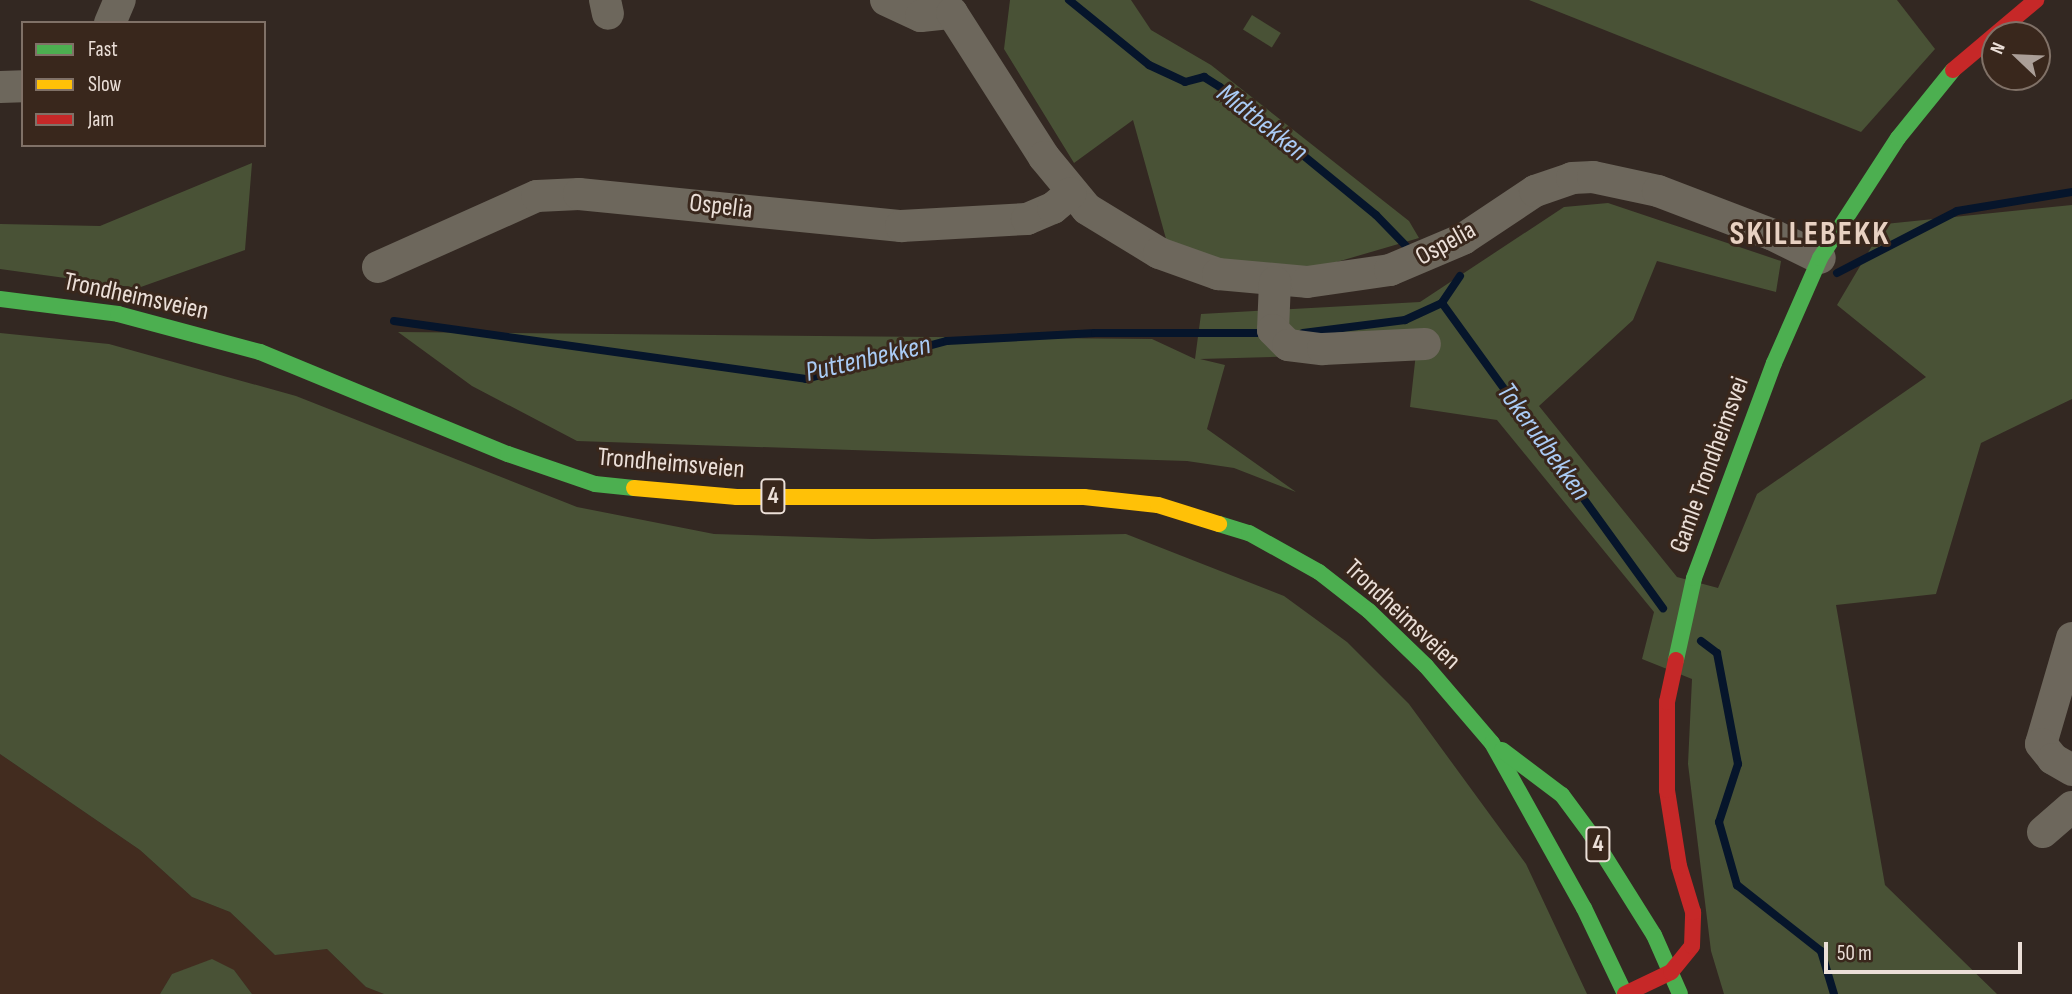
<!DOCTYPE html>
<html>
<head>
<meta charset="utf-8">
<style>
	body { margin:0 }
	#map { position:relative; width:2072px; height:994px; overflow:hidden; background:#332822; font-family:"Sofia Sans Condensed",sans-serif }
	div>[style] { position:absolute }
	.built>* { inset:0; background:#422c1f }
	.green>* { inset:0; background:#495236; transform-origin:0 0 }
	.stream>* { height:8px; margin:-4px; padding:0 4px; transform-origin:4px; border-radius:4px; background:#06152b }
	.street>* { height:32px; margin:-16px; padding:0 16px; transform-origin:16px; border-radius:16px; background:#6d675c }
	.fast>* { height:16px; margin:-8px; padding:0 8px; transform-origin:8px; border-radius:8px; background:#4caf50 }
	.slow>* { height:16px; margin:-8px; padding:0 8px; transform-origin:8px; border-radius:8px; background:#ffc107 }
	.jam>* { height:16px; margin:-8px; padding:0 8px; transform-origin:8px; border-radius:8px; background:#c62828 }
	span { translate:-50% -50%; white-space:nowrap; text-align:center; line-height:1.15; -webkit-text-stroke:6px #39271c; paint-order:stroke }
	.shield-label span { padding:2px 5px; background:#39271c; border:2px solid; border-radius:5px; -webkit-text-stroke-width:0 }
	.shield-label { font-size:24px; color:#ebdfd8; font-weight:700 }
	.street-label { font-size:26px; color:#ebdfd8 }
	.water-label { font-size:28px; color:#aacbf5; font-style:italic }
	.district-label { font-size:33px; color:#e8d1c2; font-weight:700; letter-spacing:2px }
	.legend { position:absolute; left:21px; top:21px; width:245px; height:126px; box-sizing:border-box; background:#39271c; border:2px solid #807167; margin:0; padding:9px 12px; list-style:none; font-size:21px; color:#ebdfd8 }
	.legend li { display:flex; align-items:center; gap:14px; height:35px }
	.legend b { width:35px; border:2px solid #807167 }
	.north { position:absolute; left:1981px; top:21px; width:70px; height:70px; box-sizing:border-box; background:#39271c; border:2px solid #807167; border-radius:50%; rotate:293deg; font-size:19px; font-weight:700; line-height:28px; text-align:center; color:#ebdfd8 }
	.north::after { content:''; display:block; margin:auto; width:24px; height:32px; background:#ab9f98; clip-path:polygon(50% 0,100% 100%,50% 72%,0 100%) }
	.scale { position:absolute; left:1824px; top:942px; width:198px; height:32px; box-sizing:border-box; border:4px solid #ebdfd8; border-top:0; padding-left:9px; font-size:21px; line-height:24px; white-space:nowrap; color:#ebdfd8; -webkit-text-stroke:5px #39271c; paint-order:stroke }
</style>
</head>
<body>
<div id="map">
	<div class="built">
		<div style="clip-path:polygon(0 754px,140px 850px,192px 897px,230px 912px,275px 955px,327px 949px,366px 987px,384px 994px,252px 994px,234px 970px,172px 974px,160px 994px,0 994px)"></div>
	</div>
	<div class="green">
		<div style="clip-path:polygon(1010px 0,1131px 0,1151px 30px,1211px 65px,1409px 221px,1419px 238px,1299px 273px,1225px 272px,1168px 246px,1133px 120px,1074px 163px,1004px 49px)"></div>
		<div style="clip-path:polygon(1529px 0,1897px 0,1935px 49px,1861px 132px)"></div>
		<div style="left:1252px;top:15px;width:34px;height:17px;rotate:32deg"></div>
		<div style="clip-path:polygon(252px 163px,245px 250px,138px 288px,0 269px,0 224px,100px 226px)"></div>
		<div style="clip-path:polygon(1608px 203px,1781px 261px,1776px 292px,1657px 261px,1633px 320px,1539px 406px,1677px 577px,1718px 588px,1757px 494px,1926px 377px,1837px 305px,1885px 224px,2072px 205px,2072px 399px,1981px 443px,1936px 594px,1836px 605px,1885px 885px,1997px 994px,1724px 994px,1711px 951px,1688px 764px,1692px 679px,1642px 659px,1654px 612px,1497px 420px,1410px 407px,1416px 353px,1200px 359px,1225px 365px,1207px 429px,1296px 492px,1234px 468px,1187px 461px,577px 441px,472px 386px,398px 332px,1152px 339px,1195px 359px,1201px 314px,1420px 302px,1564px 207px)"></div>
		<div style="clip-path:polygon(0 333px,109px 344px,296px 396px,577px 507px,714px 534px,872px 539px,1126px 534px,1284px 596px,1347px 642px,1409px 704px,1526px 864px,1587px 994px,384px 994px,366px 987px,327px 949px,275px 955px,230px 912px,192px 897px,140px 850px,0 754px)"></div>
		<div style="clip-path:polygon(212px 959px,234px 970px,252px 994px,160px 994px,172px 974px)"></div>
	</div>
	<div class="stream">
		<div style="left:1069px;top:0;width:103px;rotate:39.1deg"></div>
		<div style="left:1149px;top:65px;width:40px;rotate:25deg"></div>
		<div style="left:1185px;top:82px;width:20px;rotate:-15deg"></div>
		<div style="left:1204px;top:77px;width:19px;rotate:32deg"></div>
		<div style="left:1220px;top:87px;width:202px;rotate:39.4deg"></div>
		<div style="left:1376px;top:215px;width:47px;rotate:45.9deg"></div>
		<div style="left:1837px;top:273px;width:135px;rotate:-27.3deg"></div>
		<div style="left:1957px;top:211px;width:117px;rotate:-9.4deg"></div>
		<div style="left:1460px;top:276px;width:32px;rotate:124deg"></div>
		<div style="left:1442px;top:303px;width:377px;rotate:54.1deg"></div>
		<div style="left:394px;top:321px;width:416px;rotate:8deg"></div>
		<div style="left:806px;top:379px;width:146px;rotate:-15.1deg"></div>
		<div style="left:947px;top:341px;width:148px;rotate:-3.1deg"></div>
		<div style="left:1095px;top:333px;width:167px"></div>
		<div style="left:1303px;top:333px;width:103px;rotate:-7.3deg"></div>
		<div style="left:1405px;top:320px;width:41px;rotate:-24.7deg"></div>
		<div style="left:1701px;top:641px;width:20px;rotate:37deg"></div>
		<div style="left:1717px;top:653px;width:113px;rotate:79.3deg"></div>
		<div style="left:1738px;top:764px;width:61px;rotate:108.1deg"></div>
		<div style="left:1719px;top:822px;width:66px;rotate:74.1deg"></div>
		<div style="left:1737px;top:885px;width:107px;rotate:38.2deg"></div>
		<div style="left:1821px;top:951px;width:45px;rotate:73.2deg"></div>
	</div>
	<div class="street">
		<div style="left:605px;top:0;width:14px;rotate:78deg"></div>
		<div style="left:886px;top:0;width:38px;rotate:25deg"></div>
		<div style="left:921px;top:16px;width:31px;rotate:-6deg"></div>
		<div style="left:952px;top:13px;width:171px;rotate:57.4deg"></div>
		<div style="left:1044px;top:157px;width:67px;rotate:50.4deg"></div>
		<div style="left:1087px;top:209px;width:84px;rotate:31.4deg"></div>
		<div style="left:1159px;top:253px;width:63px;rotate:19.6deg"></div>
		<div style="left:1218px;top:274px;width:89px;rotate:5.1deg"></div>
		<div style="left:1307px;top:282px;width:84px;rotate:-8.2deg"></div>
		<div style="left:1390px;top:270px;width:79px;rotate:-23deg"></div>
		<div style="left:1463px;top:239px;width:87px;rotate:-33.7deg"></div>
		<div style="left:1535px;top:191px;width:39px;rotate:-19deg"></div>
		<div style="left:1572px;top:178px;width:21px;rotate:-3deg"></div>
		<div style="left:1593px;top:177px;width:66px;rotate:12.2deg"></div>
		<div style="left:1658px;top:191px;width:123px;rotate:20.9deg"></div>
		<div style="left:1773px;top:235px;width:52px;rotate:26.1deg"></div>
		<div style="left:110px;top:23px;width:25px;rotate:-67deg"></div>
		<div style="left:0;top:87px;width:23px;rotate:-2deg"></div>
		<div style="left:378px;top:267px;width:174px;rotate:-24.1deg"></div>
		<div style="left:537px;top:196px;width:42px;rotate:-2.7deg"></div>
		<div style="left:579px;top:194px;width:324px;rotate:5.7deg"></div>
		<div style="left:901px;top:226px;width:126px;rotate:-3.2deg"></div>
		<div style="left:1027px;top:219px;width:28px;rotate:-23deg"></div>
		<div style="left:1053px;top:208px;width:23px;rotate:-40deg"></div>
		<div style="left:1275px;top:282px;width:48px;rotate:92.4deg"></div>
		<div style="left:1273px;top:330px;width:21px;rotate:45deg"></div>
		<div style="left:1288px;top:345px;width:35px;rotate:7deg"></div>
		<div style="left:1323px;top:349px;width:102px;rotate:-2.8deg"></div>
		<div style="left:2072px;top:638px;width:110px;rotate:106.3deg"></div>
		<div style="left:2041px;top:744px;width:19px;rotate:51deg"></div>
		<div style="left:2053px;top:759px;width:22px;rotate:30deg"></div>
		<div style="left:2043px;top:832px;width:38px;rotate:-41deg"></div>
	</div>
	<div class="fast">
		<div style="left:0;top:299px;width:119px;rotate:7.2deg"></div>
		<div style="left:118px;top:314px;width:147px;rotate:15deg"></div>
		<div style="left:260px;top:352px;width:268px;rotate:22.4deg"></div>
		<div style="left:508px;top:454px;width:92px;rotate:19deg"></div>
		<div style="left:595px;top:484px;width:39px;rotate:6deg"></div>
		<div style="left:1219px;top:524px;width:31px;rotate:17deg"></div>
		<div style="left:1249px;top:533px;width:80px;rotate:29.1deg"></div>
		<div style="left:1319px;top:572px;width:63px;rotate:38deg"></div>
		<div style="left:1369px;top:611px;width:79px;rotate:44deg"></div>
		<div style="left:1426px;top:666px;width:101px;rotate:49.4deg"></div>
		<div style="left:1492px;top:743px;width:189px;rotate:60.9deg"></div>
		<div style="left:1584px;top:908px;width:95px;rotate:64.5deg"></div>
		<div style="left:1676px;top:660px;width:84px;rotate:-77.6deg"></div>
		<div style="left:1694px;top:578px;width:229px;rotate:-69.6deg"></div>
		<div style="left:1774px;top:363px;width:115px;rotate:-66.3deg"></div>
		<div style="left:1820px;top:258px;width:143px;rotate:-57deg"></div>
		<div style="left:1898px;top:138px;width:87px;rotate:-51deg"></div>
		<div style="left:1502px;top:750px;width:75px;rotate:36.9deg"></div>
		<div style="left:1562px;top:795px;width:47px;rotate:53.6deg"></div>
		<div style="left:1590px;top:833px;width:120px;rotate:57.9deg"></div>
		<div style="left:1654px;top:935px;width:64px;rotate:66.2deg"></div>
	</div>
	<div class="slow">
		<div style="left:634px;top:488px;width:103px;rotate:5deg"></div>
		<div style="left:737px;top:497px;width:347px"></div>
		<div style="left:1084px;top:497px;width:74px;rotate:6.2deg"></div>
		<div style="left:1158px;top:505px;width:64px;rotate:17.3deg"></div>
	</div>
	<div class="jam">
		<div style="left:1953px;top:70px;width:109px;rotate:-40.1deg"></div>
		<div style="left:1625px;top:994px;width:51px;rotate:-25.6deg"></div>
		<div style="left:1671px;top:972px;width:33px;rotate:-51deg"></div>
		<div style="left:1692px;top:946px;width:34px;rotate:-88deg"></div>
		<div style="left:1693px;top:912px;width:48px;rotate:-106.9deg"></div>
		<div style="left:1679px;top:866px;width:77px;rotate:-99deg"></div>
		<div style="left:1667px;top:790px;width:88px;rotate:-90deg"></div>
		<div style="left:1667px;top:702px;width:43px;rotate:-77.9deg"></div>
	</div>
	<div class="shield-label">
		<span style="left:773px;top:496px">4</span>
		<span style="left:1598px;top:844px">4</span>
	</div>
	<div class="street-label">
		<span style="left:721px;top:207px;rotate:7deg">Ospelia</span>
		<span style="left:1446px;top:244px;rotate:-29deg">Ospelia</span>
		<span style="left:136px;top:297px;rotate:12deg">Trondheimsveien</span>
		<span style="left:671px;top:464px;rotate:5deg">Trondheimsveien</span>
		<span style="left:1710px;top:465px;rotate:-70deg">Gamle Trondheimsvei</span>
		<span style="left:1402px;top:615px;rotate:43deg">Trondheimsveien</span>
	</div>
	<div class="water-label">
		<span style="left:1262px;top:123px;rotate:38deg">Midtbekken</span>
		<span style="left:868px;top:359px;rotate:-13deg">Puttenbekken</span>
		<span style="left:1543px;top:442px;rotate:54deg">Tokerudbekken</span>
	</div>
	<div class="district-label">
		<span style="left:1810px;top:235px">SKILLEBEKK</span>
	</div>
	<ul class="legend">
	<li><b style="height:9px;background:#4caf50"></b>Fast</li>
	<li><b style="height:9px;background:#ffc107"></b>Slow</li>
	<li><b style="height:9px;background:#c62828"></b>Jam</li>
	</ul>
	<div class="north">N</div>
	<div class="scale">50 m</div>
</div>
</body>
</html>
